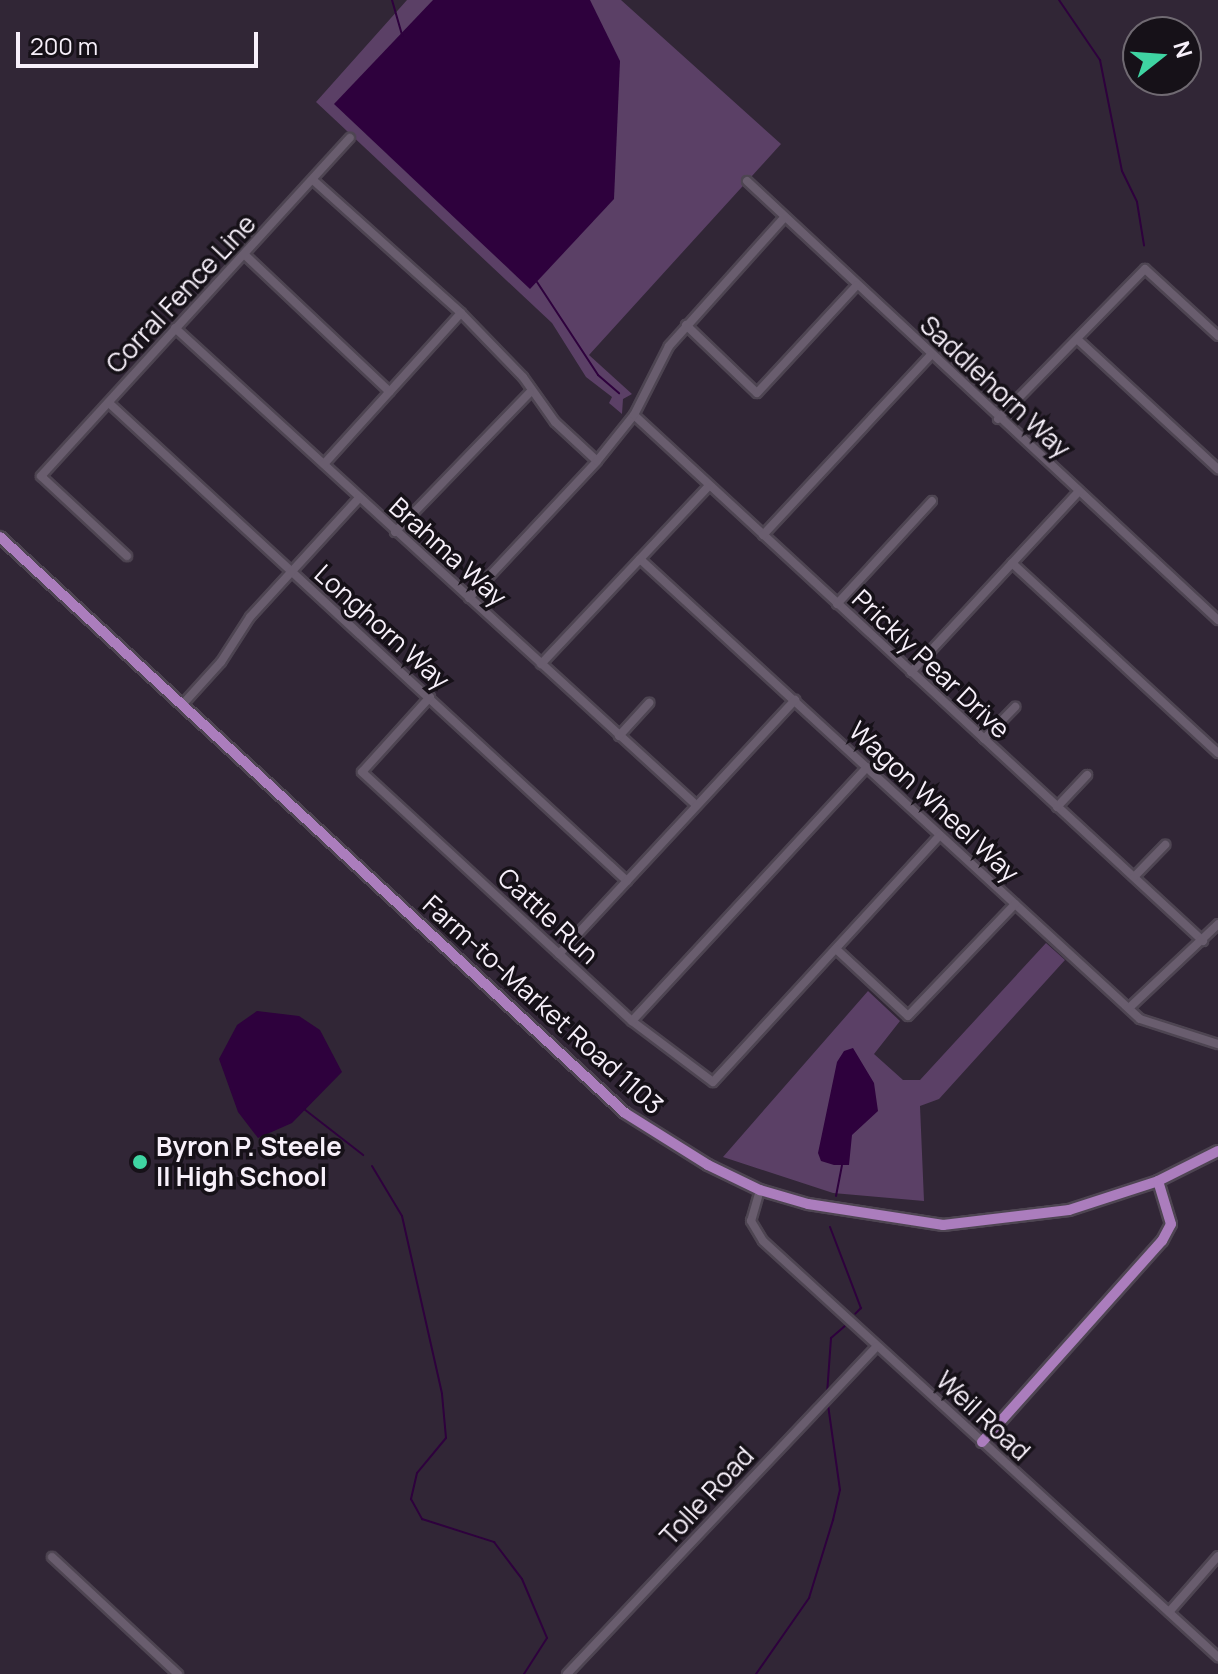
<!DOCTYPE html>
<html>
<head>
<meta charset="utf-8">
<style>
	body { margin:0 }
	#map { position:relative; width:1218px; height:1674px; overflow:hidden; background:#312636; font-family:Manrope,sans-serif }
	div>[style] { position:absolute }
	.green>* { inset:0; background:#5b4066 }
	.water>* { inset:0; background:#2e013d }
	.stream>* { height:2px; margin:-1px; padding:0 1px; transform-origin:1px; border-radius:1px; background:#2e013d }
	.roads { filter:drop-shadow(2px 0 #4e4552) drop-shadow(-2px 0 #4e4552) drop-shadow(0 2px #4e4552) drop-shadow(0 -2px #4e4552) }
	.minor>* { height:8px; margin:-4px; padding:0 4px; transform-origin:4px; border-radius:4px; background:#695d6e }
	.major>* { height:10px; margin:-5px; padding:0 5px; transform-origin:5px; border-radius:5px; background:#ab7dbd }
	.dots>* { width:22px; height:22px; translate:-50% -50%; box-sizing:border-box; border:4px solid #161118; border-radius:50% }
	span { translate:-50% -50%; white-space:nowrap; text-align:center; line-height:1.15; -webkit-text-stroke:7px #161118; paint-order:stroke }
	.street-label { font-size:26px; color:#f7f0fa }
	.poi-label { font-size:26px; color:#f7f0fa; font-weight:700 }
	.left { translate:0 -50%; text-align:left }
	.north { position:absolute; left:1122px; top:16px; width:80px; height:80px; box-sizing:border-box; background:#161118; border:2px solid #706a72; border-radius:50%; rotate:73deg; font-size:22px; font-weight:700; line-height:32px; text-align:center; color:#f7f0fa }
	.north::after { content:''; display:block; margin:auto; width:28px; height:36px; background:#3fd4a2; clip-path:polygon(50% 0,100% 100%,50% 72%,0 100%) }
	.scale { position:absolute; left:16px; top:32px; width:242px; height:36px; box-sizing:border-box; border:4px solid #f7f0fa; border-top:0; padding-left:10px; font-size:24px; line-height:28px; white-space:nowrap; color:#f7f0fa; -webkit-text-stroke:6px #161118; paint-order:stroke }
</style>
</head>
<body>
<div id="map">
	<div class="green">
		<div style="clip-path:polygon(407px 0,621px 0,781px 144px,589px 355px,632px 394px,623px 399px,622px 414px,609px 403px,612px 397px,586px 377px,552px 323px,316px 102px)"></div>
		<div style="clip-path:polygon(1046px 943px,1065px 960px,939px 1099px,920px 1106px,924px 1201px,833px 1193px,723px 1157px,868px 991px,900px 1021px,874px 1054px,903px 1080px,920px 1080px)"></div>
	</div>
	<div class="water">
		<div style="clip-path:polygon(433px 0,590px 0,620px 61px,614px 199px,530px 289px,334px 104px)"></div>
		<div style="clip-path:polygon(257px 1011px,299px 1016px,320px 1030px,342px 1072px,292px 1123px,258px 1138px,238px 1112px,219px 1059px,237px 1025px)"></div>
		<div style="clip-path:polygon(853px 1048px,874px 1083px,878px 1111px,852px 1135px,849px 1165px,834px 1165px,821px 1161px,818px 1153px,837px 1062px,844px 1051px)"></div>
	</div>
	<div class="stream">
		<div style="left:392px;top:0;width:37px;rotate:74deg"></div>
		<div style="left:1059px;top:0;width:73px;rotate:55.7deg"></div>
		<div style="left:1100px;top:60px;width:113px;rotate:78.8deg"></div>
		<div style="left:1122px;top:171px;width:34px;rotate:64deg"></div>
		<div style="left:1137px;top:202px;width:44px;rotate:80.8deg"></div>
		<div style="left:537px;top:282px;width:111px;rotate:56.7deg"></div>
		<div style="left:598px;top:375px;width:28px;rotate:41deg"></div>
		<div style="left:304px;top:1109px;width:75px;rotate:37.9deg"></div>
		<div style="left:372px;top:1166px;width:58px;rotate:59deg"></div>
		<div style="left:402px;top:1216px;width:182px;rotate:77.3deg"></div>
		<div style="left:442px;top:1394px;width:44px;rotate:84.8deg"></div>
		<div style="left:446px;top:1438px;width:45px;rotate:129.6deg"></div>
		<div style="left:417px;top:1473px;width:27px;rotate:103deg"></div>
		<div style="left:411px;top:1499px;width:23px;rotate:61deg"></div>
		<div style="left:422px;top:1519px;width:76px;rotate:17.7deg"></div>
		<div style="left:494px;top:1542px;width:46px;rotate:52.9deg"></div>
		<div style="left:522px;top:1579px;width:64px;rotate:67deg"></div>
		<div style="left:547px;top:1638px;width:43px;rotate:122.6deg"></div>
		<div style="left:836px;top:1196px;width:31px;rotate:-79deg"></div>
		<div style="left:830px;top:1227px;width:87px;rotate:69.1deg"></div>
		<div style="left:861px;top:1308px;width:8px;rotate:135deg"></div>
		<div style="left:827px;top:1394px;width:56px;rotate:-85.9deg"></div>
		<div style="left:831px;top:1338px;width:18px;rotate:-41deg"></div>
		<div style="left:756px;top:1674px;width:93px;rotate:-55.1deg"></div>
		<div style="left:809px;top:1598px;width:82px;rotate:-72.9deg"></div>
		<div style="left:833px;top:1520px;width:31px;rotate:-77deg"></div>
		<div style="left:840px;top:1490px;width:86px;rotate:-98deg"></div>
	</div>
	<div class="roads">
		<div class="minor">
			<div style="left:313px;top:180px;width:199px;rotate:41.9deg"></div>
			<div style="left:461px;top:313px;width:89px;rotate:45.9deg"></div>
			<div style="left:523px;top:377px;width:55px;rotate:54.6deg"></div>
			<div style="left:555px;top:422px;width:57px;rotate:42.9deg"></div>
			<div style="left:747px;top:181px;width:644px;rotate:42.99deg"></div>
			<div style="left:245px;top:255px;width:199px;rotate:43.4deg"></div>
			<div style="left:686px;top:325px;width:98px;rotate:43.8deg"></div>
			<div style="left:757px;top:393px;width:147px;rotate:-47.2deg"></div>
			<div style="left:175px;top:328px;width:705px;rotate:42.47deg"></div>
			<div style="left:1077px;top:339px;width:192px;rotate:42.7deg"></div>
			<div style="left:109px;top:403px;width:705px;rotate:42.7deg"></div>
			<div style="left:634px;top:415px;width:775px;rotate:42.75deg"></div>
			<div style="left:998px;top:419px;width:210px;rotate:-45.6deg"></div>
			<div style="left:1145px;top:269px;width:99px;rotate:42.5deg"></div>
			<div style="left:324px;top:464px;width:204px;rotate:-47.8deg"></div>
			<div style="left:395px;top:532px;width:194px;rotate:-46deg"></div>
			<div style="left:763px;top:535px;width:246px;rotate:-47deg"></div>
			<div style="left:127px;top:556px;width:117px;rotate:-137.1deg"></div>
			<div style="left:41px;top:476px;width:458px;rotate:-47.6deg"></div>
			<div style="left:640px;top:559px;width:679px;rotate:42.61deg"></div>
			<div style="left:1140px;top:1019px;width:82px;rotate:17.8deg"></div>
			<div style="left:1012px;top:563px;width:280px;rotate:42.7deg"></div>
			<div style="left:469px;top:598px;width:187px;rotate:-46.9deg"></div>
			<div style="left:597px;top:461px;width:59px;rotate:-51.2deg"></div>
			<div style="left:634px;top:415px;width:77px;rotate:-63.1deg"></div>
			<div style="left:669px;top:346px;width:172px;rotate:-48.1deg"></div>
			<div style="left:837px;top:604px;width:140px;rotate:-47.3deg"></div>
			<div style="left:541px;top:664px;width:245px;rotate:-46.7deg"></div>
			<div style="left:911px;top:672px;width:247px;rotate:-47.1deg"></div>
			<div style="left:430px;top:697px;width:101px;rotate:132.2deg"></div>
			<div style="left:362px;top:772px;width:367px;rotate:42.7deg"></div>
			<div style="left:632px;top:1021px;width:101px;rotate:37deg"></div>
			<div style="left:713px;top:1082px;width:335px;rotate:-47.4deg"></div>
			<div style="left:182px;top:705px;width:58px;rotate:-47.8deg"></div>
			<div style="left:221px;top:662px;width:54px;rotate:-57.2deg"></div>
			<div style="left:250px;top:617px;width:161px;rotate:-47.5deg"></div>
			<div style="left:619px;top:736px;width:45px;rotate:-47.7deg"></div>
			<div style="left:984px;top:739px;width:45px;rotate:-45.9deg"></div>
			<div style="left:1057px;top:807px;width:44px;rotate:-46.8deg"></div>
			<div style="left:1134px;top:877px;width:45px;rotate:-45.9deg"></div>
			<div style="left:836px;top:949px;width:98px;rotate:42.9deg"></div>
			<div style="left:908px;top:1016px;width:155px;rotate:-46.3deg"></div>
			<div style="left:559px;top:954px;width:347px;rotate:-47.1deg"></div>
			<div style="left:1129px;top:1008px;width:122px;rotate:-43.3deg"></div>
			<div style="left:632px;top:1021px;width:346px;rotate:-47.2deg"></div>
			<div style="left:760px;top:1190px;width:32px;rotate:106deg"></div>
			<div style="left:751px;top:1221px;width:23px;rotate:59deg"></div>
			<div style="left:763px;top:1241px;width:617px;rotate:42.44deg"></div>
			<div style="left:52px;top:1557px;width:172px;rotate:42.9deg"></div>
			<div style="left:1169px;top:1612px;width:74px;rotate:-48.8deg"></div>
			<div style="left:567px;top:1674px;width:451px;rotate:-46.6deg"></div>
		</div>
		<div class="major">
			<div style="left:0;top:537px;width:850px;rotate:42.66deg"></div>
			<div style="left:625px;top:1113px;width:98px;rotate:32.1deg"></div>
			<div style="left:708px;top:1165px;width:58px;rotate:25.7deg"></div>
			<div style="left:760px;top:1190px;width:50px;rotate:16.3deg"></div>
			<div style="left:808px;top:1204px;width:137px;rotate:8.8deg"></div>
			<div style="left:943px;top:1225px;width:127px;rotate:-6.8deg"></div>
			<div style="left:1069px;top:1210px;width:94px;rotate:-18deg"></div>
			<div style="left:1158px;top:1181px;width:67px;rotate:-26.6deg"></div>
			<div style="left:982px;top:1442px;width:270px;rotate:-48.2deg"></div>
			<div style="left:1162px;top:1241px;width:19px;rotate:-62deg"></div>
			<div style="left:1171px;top:1224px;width:45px;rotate:-106.8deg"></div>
		</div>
	</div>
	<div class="dots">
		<div style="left:140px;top:1162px;background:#3fd4a2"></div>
	</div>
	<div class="street-label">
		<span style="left:181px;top:294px;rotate:-47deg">Corral Fence Line</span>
		<span style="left:995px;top:387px;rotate:43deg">Saddlehorn Way</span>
		<span style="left:448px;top:552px;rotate:42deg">Brahma Way</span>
		<span style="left:382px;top:627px;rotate:42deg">Longhorn Way</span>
		<span style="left:931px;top:664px;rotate:43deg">Prickly Pear Drive</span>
		<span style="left:934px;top:802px;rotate:43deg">Wagon Wheel Way</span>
		<span style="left:548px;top:916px;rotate:43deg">Cattle Run</span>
		<span style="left:543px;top:1005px;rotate:42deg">Farm-to-Market Road 1103</span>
		<span style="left:983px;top:1416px;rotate:43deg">Weil Road</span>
		<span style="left:707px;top:1496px;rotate:-47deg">Tolle Road</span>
	</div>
	<div class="poi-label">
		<span class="left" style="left:156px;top:1162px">Byron P. Steele<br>II High School</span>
	</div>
	<div class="north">N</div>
	<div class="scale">200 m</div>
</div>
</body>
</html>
